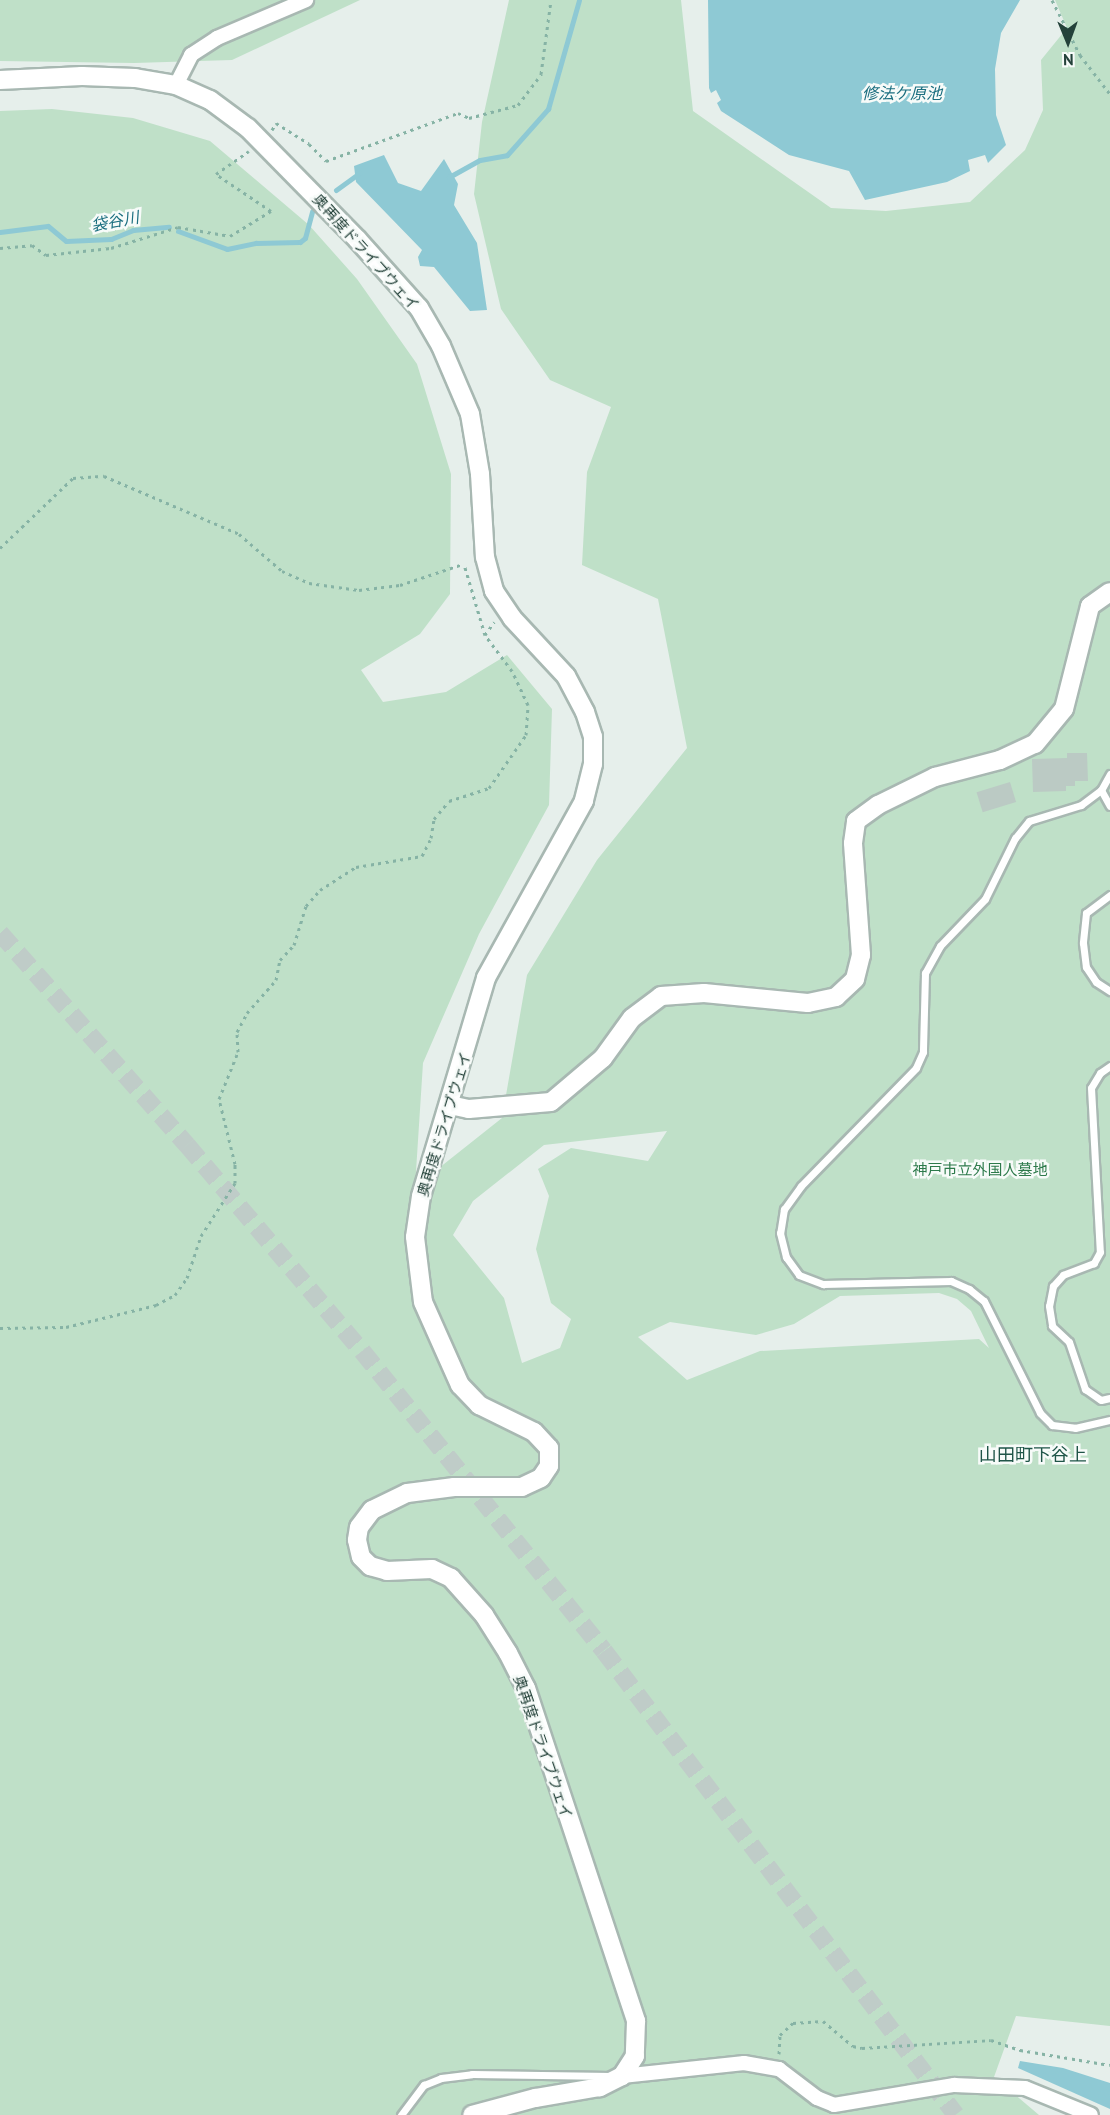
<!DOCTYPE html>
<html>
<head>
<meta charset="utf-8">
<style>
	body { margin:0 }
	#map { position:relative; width:1110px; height:2115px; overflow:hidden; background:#e6efeb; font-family:"PT Sans","Noto Sans JP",sans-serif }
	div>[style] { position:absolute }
	.green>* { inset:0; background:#bfe0c8 }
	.water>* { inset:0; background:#8ec9d4 }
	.stream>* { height:5px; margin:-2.5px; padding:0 2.5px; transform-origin:2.5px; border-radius:2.5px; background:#8ec9d4 }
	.building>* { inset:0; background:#bbcac4; transform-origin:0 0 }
	.secondary-tunnel>* { height:18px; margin-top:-9px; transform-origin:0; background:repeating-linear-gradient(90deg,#bfccc8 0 18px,transparent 0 27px) }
	.path>* { height:3px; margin-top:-1.5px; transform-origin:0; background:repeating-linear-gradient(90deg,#86b3a5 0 3px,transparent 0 7.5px) }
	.roads { filter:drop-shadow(2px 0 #a8b8b2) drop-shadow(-2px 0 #a8b8b2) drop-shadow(0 2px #a8b8b2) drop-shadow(0 -2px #a8b8b2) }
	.lane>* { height:7px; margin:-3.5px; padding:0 3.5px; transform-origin:3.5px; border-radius:3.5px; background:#fff }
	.street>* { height:14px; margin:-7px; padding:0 7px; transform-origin:7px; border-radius:7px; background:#fff }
	.secondary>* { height:18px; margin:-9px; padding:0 9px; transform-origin:9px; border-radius:9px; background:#fff }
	span { translate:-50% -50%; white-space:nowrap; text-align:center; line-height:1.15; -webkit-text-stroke:5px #f7fbf9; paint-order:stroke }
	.street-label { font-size:15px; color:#24423a }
	.park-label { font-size:15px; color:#2d7a4b }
	.water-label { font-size:16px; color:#1c6f80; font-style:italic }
	.quarter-label { font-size:18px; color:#1f5548 }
	.north { position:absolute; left:1038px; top:12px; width:60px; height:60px; -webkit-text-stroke:4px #f7fbf9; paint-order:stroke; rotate:179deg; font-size:16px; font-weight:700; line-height:24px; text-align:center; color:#24423a }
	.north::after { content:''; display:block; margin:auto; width:21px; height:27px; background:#24423a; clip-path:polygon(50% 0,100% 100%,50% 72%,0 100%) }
</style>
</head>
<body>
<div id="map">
	<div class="green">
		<div style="clip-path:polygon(0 0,360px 0,232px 60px,134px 63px,0 61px)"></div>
		<div style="clip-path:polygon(evenodd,509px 0,681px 0,693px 111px,831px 208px,886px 211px,970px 202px,1025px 150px,1043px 110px,1041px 60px,1067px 28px,1055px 0,1110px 0,1110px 2026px,1016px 2016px,994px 2077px,1039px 2115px,0 2115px,0 111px,52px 109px,133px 118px,210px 141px,309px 225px,357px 279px,417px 364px,451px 474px,450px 594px,420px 634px,361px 670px,383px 702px,446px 692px,507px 655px,552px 709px,549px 805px,479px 934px,423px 1063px,415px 1187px,502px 1118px,527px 975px,597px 860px,687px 748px,658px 599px,582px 565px,587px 472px,611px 407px,550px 380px,501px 309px,474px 194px,482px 122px,509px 0,667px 1131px,648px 1161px,571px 1148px,538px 1169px,549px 1196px,536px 1249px,551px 1303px,571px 1319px,560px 1348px,522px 1363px,504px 1298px,453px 1235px,473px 1201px,544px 1145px,667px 1131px,509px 0,939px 1293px,957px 1299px,971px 1311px,989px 1348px,979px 1339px,760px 1351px,687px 1380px,638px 1337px,670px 1322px,756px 1335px,794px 1324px,840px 1296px,939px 1293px)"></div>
	</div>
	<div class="water">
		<div style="clip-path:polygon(708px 0,1020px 0,1001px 33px,995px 69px,996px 115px,1006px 145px,988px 163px,985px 155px,968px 160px,970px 171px,947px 182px,865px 200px,849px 171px,789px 155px,721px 111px,717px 103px,721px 100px,716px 90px,711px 93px,709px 88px)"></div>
		<div style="clip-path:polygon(384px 155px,398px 183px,421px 191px,444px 159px,458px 184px,454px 205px,477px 243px,487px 310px,470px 311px,434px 267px,420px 266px,418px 257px,422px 250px,356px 182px,354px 166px)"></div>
		<div style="clip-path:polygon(1020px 2061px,1063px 2068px,1110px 2083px,1110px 2109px,1018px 2068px)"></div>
	</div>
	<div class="stream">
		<div style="left:449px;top:177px;width:35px;rotate:-29deg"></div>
		<div style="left:480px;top:160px;width:27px;rotate:-10deg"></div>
		<div style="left:507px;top:155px;width:62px;rotate:-48.3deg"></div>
		<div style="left:548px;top:109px;width:113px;rotate:-74.1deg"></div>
		<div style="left:336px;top:190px;width:29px;rotate:-36deg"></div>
		<div style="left:178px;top:231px;width:52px;rotate:20.2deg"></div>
		<div style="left:227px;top:249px;width:30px;rotate:-12deg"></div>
		<div style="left:256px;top:243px;width:44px;rotate:-1.3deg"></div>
		<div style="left:300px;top:242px;width:6px;rotate:-39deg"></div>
		<div style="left:305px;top:238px;width:28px;rotate:-75deg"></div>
		<div style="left:0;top:232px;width:48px;rotate:-7.1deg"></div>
		<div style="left:48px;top:226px;width:23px;rotate:40deg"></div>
		<div style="left:66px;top:241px;width:45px;rotate:-2.5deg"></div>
		<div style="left:111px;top:239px;width:24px;rotate:-22deg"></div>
		<div style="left:133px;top:230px;width:36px;rotate:-5deg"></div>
	</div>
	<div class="building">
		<div style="clip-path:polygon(1067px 753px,1087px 753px,1088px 781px,1075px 781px,1075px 786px,1066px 786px,1066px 791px,1033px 792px,1032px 759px,1067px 758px)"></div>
		<div style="left:1010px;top:782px;width:21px;height:35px;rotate:73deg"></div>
	</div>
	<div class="secondary-tunnel">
		<div style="left:0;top:933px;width:283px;rotate:48.6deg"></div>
		<div style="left:187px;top:1145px;width:270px;rotate:49.7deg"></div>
		<div style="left:362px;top:1351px;width:385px;rotate:51.1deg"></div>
		<div style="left:604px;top:1651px;width:582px;rotate:52.82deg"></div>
	</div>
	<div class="path">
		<div style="left:1052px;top:0;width:62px;rotate:63deg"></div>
		<div style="left:1080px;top:55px;width:49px;rotate:52.4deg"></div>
		<div style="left:272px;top:130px;width:8px;rotate:-60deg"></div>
		<div style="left:276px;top:123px;width:39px;rotate:32deg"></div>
		<div style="left:309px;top:144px;width:24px;rotate:45deg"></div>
		<div style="left:326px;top:161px;width:140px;rotate:-20deg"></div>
		<div style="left:458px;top:113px;width:12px;rotate:24deg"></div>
		<div style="left:469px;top:118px;width:51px;rotate:-14.9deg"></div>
		<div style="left:518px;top:105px;width:39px;rotate:-53deg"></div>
		<div style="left:541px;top:74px;width:75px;rotate:-82.3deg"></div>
		<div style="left:0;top:248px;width:32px;rotate:-5deg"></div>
		<div style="left:32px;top:245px;width:17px;rotate:36deg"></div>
		<div style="left:46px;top:255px;width:65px;rotate:-6.1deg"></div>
		<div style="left:111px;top:248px;width:70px;rotate:-17.4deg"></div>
		<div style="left:178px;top:227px;width:53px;rotate:9.8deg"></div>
		<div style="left:230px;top:236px;width:48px;rotate:-31.4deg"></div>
		<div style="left:271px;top:211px;width:66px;rotate:-146.1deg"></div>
		<div style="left:216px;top:174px;width:40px;rotate:-34.9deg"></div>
		<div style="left:0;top:548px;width:101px;rotate:-43.8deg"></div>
		<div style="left:73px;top:478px;width:31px;rotate:-4deg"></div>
		<div style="left:104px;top:476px;width:147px;rotate:23.2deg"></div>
		<div style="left:239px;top:534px;width:57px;rotate:40.7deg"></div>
		<div style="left:282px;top:571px;width:30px;rotate:24deg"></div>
		<div style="left:309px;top:583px;width:50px;rotate:8deg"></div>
		<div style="left:359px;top:590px;width:41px;rotate:-7deg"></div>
		<div style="left:400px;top:585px;width:66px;rotate:-18.4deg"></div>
		<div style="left:485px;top:635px;width:16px;rotate:-55deg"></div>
		<div style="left:0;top:1328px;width:66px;rotate:-0.9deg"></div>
		<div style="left:66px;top:1327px;width:93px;rotate:-13.7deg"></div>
		<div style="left:156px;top:1305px;width:21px;rotate:-28deg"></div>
		<div style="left:175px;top:1295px;width:21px;rotate:-55deg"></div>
		<div style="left:187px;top:1278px;width:44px;rotate:-71.6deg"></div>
		<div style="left:201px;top:1236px;width:63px;rotate:-57.3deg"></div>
		<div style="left:235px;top:1183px;width:19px;rotate:-90deg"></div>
		<div style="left:235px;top:1164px;width:67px;rotate:-103.8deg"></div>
		<div style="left:219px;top:1099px;width:51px;rotate:-68deg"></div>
		<div style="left:238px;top:1052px;width:20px;rotate:-93deg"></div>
		<div style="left:237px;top:1032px;width:21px;rotate:-62deg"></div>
		<div style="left:247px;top:1013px;width:44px;rotate:-48.7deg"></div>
		<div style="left:276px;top:980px;width:20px;rotate:-79deg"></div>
		<div style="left:280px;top:960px;width:21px;rotate:-47deg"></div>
		<div style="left:294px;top:945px;width:41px;rotate:-72.9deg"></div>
		<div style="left:306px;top:906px;width:21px;rotate:-49deg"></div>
		<div style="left:320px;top:890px;width:43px;rotate:-32.6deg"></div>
		<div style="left:356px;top:867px;width:67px;rotate:-9.5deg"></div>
		<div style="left:422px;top:856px;width:20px;rotate:-63deg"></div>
		<div style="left:431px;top:838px;width:19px;rotate:-81deg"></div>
		<div style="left:434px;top:819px;width:23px;rotate:-50deg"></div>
		<div style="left:449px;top:801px;width:42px;rotate:-18deg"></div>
		<div style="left:489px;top:788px;width:65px;rotate:-55.1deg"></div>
		<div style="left:526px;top:735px;width:30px;rotate:-86deg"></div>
		<div style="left:528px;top:705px;width:38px;rotate:-115deg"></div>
		<div style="left:512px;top:671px;width:45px;rotate:-126.9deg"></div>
		<div style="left:485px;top:635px;width:74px;rotate:-106.5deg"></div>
		<div style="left:779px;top:2054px;width:19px;rotate:-87deg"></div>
		<div style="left:780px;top:2035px;width:18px;rotate:-43deg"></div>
		<div style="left:793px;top:2023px;width:30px;rotate:-4deg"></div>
		<div style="left:823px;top:2021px;width:39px;rotate:40deg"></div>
		<div style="left:853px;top:2046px;width:9px;rotate:13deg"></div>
		<div style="left:862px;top:2048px;width:129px;rotate:-3.5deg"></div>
		<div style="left:991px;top:2040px;width:31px;rotate:19deg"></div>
		<div style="left:1020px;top:2050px;width:91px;rotate:9.5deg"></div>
	</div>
	<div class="roads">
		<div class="lane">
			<div style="left:1110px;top:774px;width:18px;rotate:119deg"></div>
			<div style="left:1101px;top:790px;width:25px;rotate:143deg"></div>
			<div style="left:1081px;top:805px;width:54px;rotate:162.9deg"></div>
			<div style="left:1029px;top:821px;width:22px;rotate:129deg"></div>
			<div style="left:1015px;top:838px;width:68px;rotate:116.2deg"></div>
			<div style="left:985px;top:899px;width:65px;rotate:133.8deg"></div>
			<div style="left:940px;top:946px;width:31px;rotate:119deg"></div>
			<div style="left:925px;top:973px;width:79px;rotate:91.5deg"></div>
			<div style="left:923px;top:1052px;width:17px;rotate:114deg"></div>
			<div style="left:916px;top:1068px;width:165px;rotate:134.3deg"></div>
			<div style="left:801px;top:1186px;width:29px;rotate:126deg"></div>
			<div style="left:784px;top:1209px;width:24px;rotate:99deg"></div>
			<div style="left:780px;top:1233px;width:25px;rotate:76deg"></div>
			<div style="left:786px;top:1257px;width:22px;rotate:54deg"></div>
			<div style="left:799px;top:1275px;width:26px;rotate:21deg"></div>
			<div style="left:823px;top:1284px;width:128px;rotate:-1.3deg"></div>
			<div style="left:951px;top:1281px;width:20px;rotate:24deg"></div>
			<div style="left:969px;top:1289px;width:19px;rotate:39deg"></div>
			<div style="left:984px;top:1301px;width:125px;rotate:63.4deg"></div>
			<div style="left:1040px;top:1413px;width:17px;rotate:45deg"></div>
			<div style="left:1052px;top:1425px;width:23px;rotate:7deg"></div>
			<div style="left:1075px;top:1428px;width:36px;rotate:-13deg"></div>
			<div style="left:1101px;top:790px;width:18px;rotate:61deg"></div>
			<div style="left:1110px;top:895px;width:30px;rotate:143deg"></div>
			<div style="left:1086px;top:913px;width:30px;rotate:96deg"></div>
			<div style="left:1083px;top:943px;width:24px;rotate:83deg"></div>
			<div style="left:1086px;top:967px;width:18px;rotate:56deg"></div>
			<div style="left:1096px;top:982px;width:17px;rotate:33deg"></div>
			<div style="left:1110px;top:1066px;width:12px;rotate:145deg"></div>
			<div style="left:1100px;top:1073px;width:17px;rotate:121deg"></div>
			<div style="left:1091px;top:1088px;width:164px;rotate:86.9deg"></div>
			<div style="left:1100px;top:1252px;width:13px;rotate:119deg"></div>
			<div style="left:1094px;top:1263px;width:33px;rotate:159deg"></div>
			<div style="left:1063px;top:1275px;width:15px;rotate:132deg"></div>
			<div style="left:1053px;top:1286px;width:20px;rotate:101deg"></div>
			<div style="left:1049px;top:1306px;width:20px;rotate:81deg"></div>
			<div style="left:1052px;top:1326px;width:23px;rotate:43deg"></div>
			<div style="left:1069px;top:1342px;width:50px;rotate:71.2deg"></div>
			<div style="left:1085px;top:1389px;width:19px;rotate:35deg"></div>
			<div style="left:1101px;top:1400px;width:9px;rotate:-13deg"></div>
			<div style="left:401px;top:2115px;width:38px;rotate:-53deg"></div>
			<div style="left:424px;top:2085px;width:18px;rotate:-22deg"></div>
			<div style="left:441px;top:2078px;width:31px;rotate:-7deg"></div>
			<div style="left:472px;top:2074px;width:139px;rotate:0.8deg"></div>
		</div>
		<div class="street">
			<div style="left:176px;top:85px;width:34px;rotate:-63deg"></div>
			<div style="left:191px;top:55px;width:31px;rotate:-33deg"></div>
			<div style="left:217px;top:38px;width:97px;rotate:-23.1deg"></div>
			<div style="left:622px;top:2076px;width:123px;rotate:-6.1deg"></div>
			<div style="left:744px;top:2063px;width:36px;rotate:10deg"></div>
			<div style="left:779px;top:2069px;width:48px;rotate:37.3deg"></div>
			<div style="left:817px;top:2098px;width:18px;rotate:22deg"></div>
			<div style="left:834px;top:2105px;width:122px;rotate:-9.5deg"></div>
			<div style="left:954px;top:2085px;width:71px;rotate:2.4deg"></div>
			<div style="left:1025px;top:2088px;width:71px;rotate:22.2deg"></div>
		</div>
		<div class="secondary">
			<div style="left:0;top:80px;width:82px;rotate:-2.8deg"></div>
			<div style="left:82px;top:76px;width:53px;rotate:2.2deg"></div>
			<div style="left:135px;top:78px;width:42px;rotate:9.7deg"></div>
			<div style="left:176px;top:85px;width:37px;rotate:24deg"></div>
			<div style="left:210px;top:100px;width:47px;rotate:36.4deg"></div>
			<div style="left:248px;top:128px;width:156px;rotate:45.5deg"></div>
			<div style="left:357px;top:239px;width:93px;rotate:48.1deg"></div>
			<div style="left:419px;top:308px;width:44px;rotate:59.9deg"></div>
			<div style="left:441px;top:346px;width:74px;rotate:66.9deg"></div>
			<div style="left:470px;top:414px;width:61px;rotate:80.5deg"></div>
			<div style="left:480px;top:474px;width:83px;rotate:86.6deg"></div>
			<div style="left:485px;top:557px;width:35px;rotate:75deg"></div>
			<div style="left:494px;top:591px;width:32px;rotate:56deg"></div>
			<div style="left:512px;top:618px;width:79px;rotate:47deg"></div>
			<div style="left:566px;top:676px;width:41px;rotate:62.2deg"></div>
			<div style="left:585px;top:712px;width:26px;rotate:72deg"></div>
			<div style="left:593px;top:737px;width:27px;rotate:90deg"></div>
			<div style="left:593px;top:764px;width:38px;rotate:104deg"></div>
			<div style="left:584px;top:801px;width:202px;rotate:119deg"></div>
			<div style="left:486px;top:978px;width:227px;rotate:106.6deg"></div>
			<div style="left:421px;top:1196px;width:41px;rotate:98.3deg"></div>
			<div style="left:415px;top:1237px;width:65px;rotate:83deg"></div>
			<div style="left:423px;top:1302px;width:91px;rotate:66deg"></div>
			<div style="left:460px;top:1385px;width:28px;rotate:46deg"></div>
			<div style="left:479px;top:1405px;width:61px;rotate:26.1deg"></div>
			<div style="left:534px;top:1432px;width:22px;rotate:47deg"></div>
			<div style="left:549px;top:1448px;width:18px;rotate:90deg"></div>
			<div style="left:549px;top:1466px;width:14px;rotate:124deg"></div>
			<div style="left:541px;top:1478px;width:21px;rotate:155deg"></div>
			<div style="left:522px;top:1487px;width:68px;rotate:180deg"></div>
			<div style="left:454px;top:1487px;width:47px;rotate:172.7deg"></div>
			<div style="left:407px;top:1493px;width:39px;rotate:154deg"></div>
			<div style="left:372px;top:1510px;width:21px;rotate:127deg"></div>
			<div style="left:359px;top:1527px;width:13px;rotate:99deg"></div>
			<div style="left:357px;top:1540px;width:17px;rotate:77deg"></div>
			<div style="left:361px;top:1557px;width:13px;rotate:45deg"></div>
			<div style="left:370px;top:1566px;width:18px;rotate:16deg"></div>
			<div style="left:387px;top:1571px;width:45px;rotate:-2.5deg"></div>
			<div style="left:432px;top:1569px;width:21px;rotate:25deg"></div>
			<div style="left:451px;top:1578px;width:50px;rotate:48.3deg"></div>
			<div style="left:484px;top:1615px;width:45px;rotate:57.7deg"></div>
			<div style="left:508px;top:1653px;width:39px;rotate:63deg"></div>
			<div style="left:526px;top:1688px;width:351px;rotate:71.7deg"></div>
			<div style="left:636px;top:2021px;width:35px;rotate:92deg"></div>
			<div style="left:635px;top:2056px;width:24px;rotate:123deg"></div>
			<div style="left:622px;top:2076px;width:25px;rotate:153deg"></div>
			<div style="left:600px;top:2087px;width:66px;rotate:170.4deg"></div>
			<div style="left:535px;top:2098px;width:65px;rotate:164.9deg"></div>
			<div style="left:450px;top:1105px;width:19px;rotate:12deg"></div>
			<div style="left:469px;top:1109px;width:82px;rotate:-4.9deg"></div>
			<div style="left:551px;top:1102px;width:68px;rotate:-40.2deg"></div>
			<div style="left:603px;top:1058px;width:49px;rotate:-54.1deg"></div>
			<div style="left:632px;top:1018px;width:36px;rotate:-37deg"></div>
			<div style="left:661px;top:996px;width:43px;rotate:-4deg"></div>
			<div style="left:704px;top:993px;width:104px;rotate:5.5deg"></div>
			<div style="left:808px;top:1003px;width:29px;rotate:-12deg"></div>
			<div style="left:836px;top:997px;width:26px;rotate:-43deg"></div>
			<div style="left:855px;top:979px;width:25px;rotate:-76deg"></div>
			<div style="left:861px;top:955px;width:112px;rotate:-94.1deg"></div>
			<div style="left:853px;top:843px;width:22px;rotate:-82deg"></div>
			<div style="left:856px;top:821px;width:27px;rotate:-36deg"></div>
			<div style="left:878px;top:805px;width:64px;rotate:-26.2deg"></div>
			<div style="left:935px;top:777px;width:67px;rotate:-14.7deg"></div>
			<div style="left:1000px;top:760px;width:38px;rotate:-25deg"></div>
			<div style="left:1035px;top:744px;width:45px;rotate:-50.4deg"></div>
			<div style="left:1064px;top:709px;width:106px;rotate:-75.8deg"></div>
			<div style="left:1090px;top:606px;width:24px;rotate:-35deg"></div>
		</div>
	</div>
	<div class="street-label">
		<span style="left:366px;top:252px;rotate:48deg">奥再度ドライブウェイ</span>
		<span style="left:444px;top:1124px;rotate:-73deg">奥再度ドライブウェイ</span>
		<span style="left:543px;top:1747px;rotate:71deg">奥再度ドライブウェイ</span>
	</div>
	<div class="park-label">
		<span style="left:980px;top:1170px">神戸市立外国人墓地</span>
	</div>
	<div class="water-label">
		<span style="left:902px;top:93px">修法ケ原池</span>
		<span style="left:115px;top:221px;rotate:-10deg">袋谷川</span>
	</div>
	<div class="quarter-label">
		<span style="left:1033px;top:1455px">山田町下谷上</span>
	</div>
	<div class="north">N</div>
</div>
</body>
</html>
